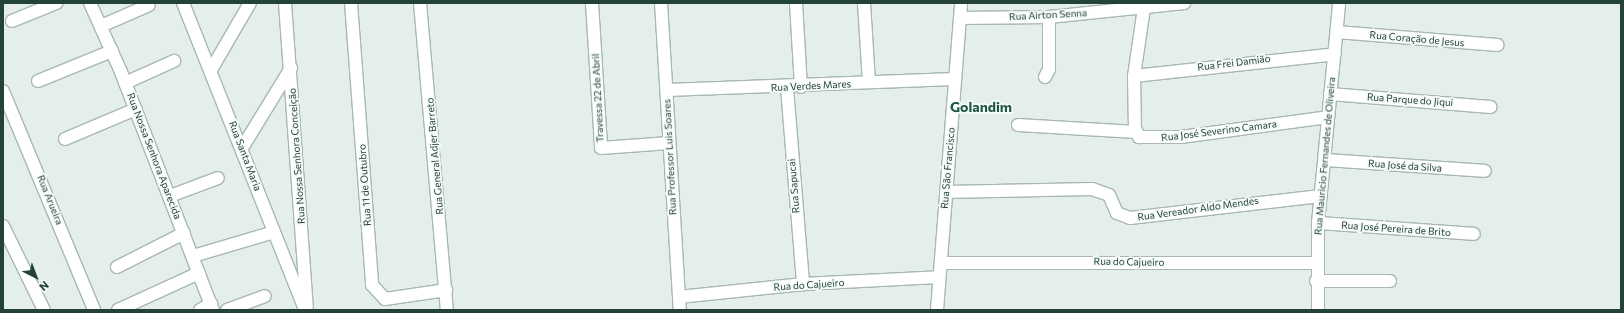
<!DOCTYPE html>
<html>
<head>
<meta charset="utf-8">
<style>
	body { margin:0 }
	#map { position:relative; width:1624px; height:313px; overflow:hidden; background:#e5efe9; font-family:Commissioner,sans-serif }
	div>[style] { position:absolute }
	.roads { filter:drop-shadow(1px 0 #a7b8b0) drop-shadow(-1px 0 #a7b8b0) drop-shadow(0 1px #a7b8b0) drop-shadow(0 -1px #a7b8b0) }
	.minor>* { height:12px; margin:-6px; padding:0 6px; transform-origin:6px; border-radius:6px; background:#fff }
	span { translate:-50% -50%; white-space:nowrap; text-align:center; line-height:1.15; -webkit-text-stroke:3.5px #f6fbf8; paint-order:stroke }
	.street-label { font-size:10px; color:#224336 }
	.district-label { font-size:14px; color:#1c5741; font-weight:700 }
	.frame { position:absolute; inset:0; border:4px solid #224336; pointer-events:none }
	.north { position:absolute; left:16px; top:257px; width:40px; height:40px; -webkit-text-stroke:3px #f6fbf8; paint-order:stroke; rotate:138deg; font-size:11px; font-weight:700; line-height:16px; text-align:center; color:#224336 }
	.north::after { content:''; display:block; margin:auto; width:14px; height:18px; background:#224336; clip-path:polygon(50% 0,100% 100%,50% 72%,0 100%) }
</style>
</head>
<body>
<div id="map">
	<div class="roads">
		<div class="minor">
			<div style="left:90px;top:3px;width:76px;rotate:65.8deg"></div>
			<div style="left:121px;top:72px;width:255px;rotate:68.9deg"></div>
			<div style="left:183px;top:3px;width:330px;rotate:68.3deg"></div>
			<div style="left:285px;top:3px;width:305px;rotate:85.9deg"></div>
			<div style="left:351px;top:3px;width:283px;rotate:85.7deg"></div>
			<div style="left:372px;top:285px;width:19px;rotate:47deg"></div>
			<div style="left:385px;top:299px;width:62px;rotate:-8.4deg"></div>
			<div style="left:420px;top:3px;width:308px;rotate:85deg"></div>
			<div style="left:592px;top:3px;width:145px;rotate:86.4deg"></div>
			<div style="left:601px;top:148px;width:68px;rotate:-4.2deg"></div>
			<div style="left:661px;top:3px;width:308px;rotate:86.5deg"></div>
			<div style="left:796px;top:3px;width:84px;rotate:86.6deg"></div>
			<div style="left:864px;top:3px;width:79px;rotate:86.4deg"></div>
			<div style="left:1144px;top:8px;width:69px;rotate:98.4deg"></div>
			<div style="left:1134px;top:76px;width:52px;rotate:88.9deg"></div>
			<div style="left:1135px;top:128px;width:10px;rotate:66deg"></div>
			<div style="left:1139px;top:137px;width:42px"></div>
			<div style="left:1181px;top:137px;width:148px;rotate:-7.7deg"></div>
			<div style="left:960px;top:18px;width:89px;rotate:-0.6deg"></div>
			<div style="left:1049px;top:17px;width:136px;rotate:-5.9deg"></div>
			<div style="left:12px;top:21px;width:48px;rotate:-22.2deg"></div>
			<div style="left:101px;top:26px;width:52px;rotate:-23.6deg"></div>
			<div style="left:1337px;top:32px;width:161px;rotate:4.6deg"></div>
			<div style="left:211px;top:70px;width:78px;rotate:-59.8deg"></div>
			<div style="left:1134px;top:76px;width:202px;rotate:-6.2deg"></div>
			<div style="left:1045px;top:77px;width:9px;rotate:-63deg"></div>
			<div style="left:1049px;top:69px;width:52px;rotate:-90deg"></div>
			<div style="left:38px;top:81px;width:80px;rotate:-22.1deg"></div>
			<div style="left:125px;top:83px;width:54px;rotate:-24.2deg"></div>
			<div style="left:787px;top:88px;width:197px;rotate:85.3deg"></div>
			<div style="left:667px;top:90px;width:288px;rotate:-2.2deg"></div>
			<div style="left:3px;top:91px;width:237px;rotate:67.4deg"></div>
			<div style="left:1330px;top:94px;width:161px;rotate:4.6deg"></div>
			<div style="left:1018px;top:125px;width:118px;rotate:3.4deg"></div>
			<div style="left:65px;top:139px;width:77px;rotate:-22.9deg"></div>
			<div style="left:242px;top:148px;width:94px;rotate:-58.5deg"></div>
			<div style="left:1325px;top:160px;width:160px;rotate:3.9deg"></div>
			<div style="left:946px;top:192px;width:146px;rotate:-1.2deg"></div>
			<div style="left:1092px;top:189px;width:18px;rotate:19deg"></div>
			<div style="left:1109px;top:195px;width:20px;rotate:66deg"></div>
			<div style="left:1117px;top:213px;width:14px;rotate:21deg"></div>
			<div style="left:1130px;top:218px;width:192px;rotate:-6.6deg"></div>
			<div style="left:170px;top:196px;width:51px;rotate:-20.6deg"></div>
			<div style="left:1318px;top:223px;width:156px;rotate:4deg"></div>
			<div style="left:3px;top:226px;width:93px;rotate:64deg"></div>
			<div style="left:193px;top:256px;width:84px;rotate:-16.5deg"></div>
			<div style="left:941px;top:263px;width:376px"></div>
			<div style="left:117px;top:267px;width:75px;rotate:-26.9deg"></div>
			<div style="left:1316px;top:281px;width:74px"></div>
			<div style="left:679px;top:297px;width:125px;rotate:-6deg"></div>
			<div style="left:803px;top:284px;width:136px;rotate:-2.9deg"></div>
			<div style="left:118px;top:310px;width:89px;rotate:-24.6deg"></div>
			<div style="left:200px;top:310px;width:13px;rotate:-29deg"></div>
			<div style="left:227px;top:310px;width:40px;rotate:-20.2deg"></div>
			<div style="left:937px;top:310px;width:308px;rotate:-85.5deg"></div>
			<div style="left:1318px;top:310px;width:87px;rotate:-90deg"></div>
			<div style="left:1318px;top:223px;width:221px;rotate:-84.5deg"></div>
		</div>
	</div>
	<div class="street-label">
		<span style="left:1048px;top:15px;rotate:-3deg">Rua Airton Senna</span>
		<span style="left:1417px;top:39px;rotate:5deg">Rua Coração de Jesus</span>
		<span style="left:1234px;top:63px;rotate:-7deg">Rua Frei Damião</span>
		<span style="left:811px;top:86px;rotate:-3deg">Rua Verdes Mares</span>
		<span style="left:598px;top:98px;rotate:-93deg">Travessa 22 de Abril</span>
		<span style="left:1410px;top:100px;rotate:4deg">Rua Parque do Jiqui</span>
		<span style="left:1219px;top:131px;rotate:-7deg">Rua José Severino Camara</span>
		<span style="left:154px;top:156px;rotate:69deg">Rua Nossa Senhora Aparecida</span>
		<span style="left:245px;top:156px;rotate:69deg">Rua Santa Maria</span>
		<span style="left:297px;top:156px;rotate:-94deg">Rua Nossa Senhora Conceição</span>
		<span style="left:435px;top:156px;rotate:-95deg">Rua General Adjer Barreto</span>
		<span style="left:1325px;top:156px;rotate:-85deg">Rua Mauricio Fernandes de Oliveira</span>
		<span style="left:670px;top:157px;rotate:-93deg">Rua Professor Luis Soares</span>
		<span style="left:1405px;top:166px;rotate:4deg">Rua José da Silva</span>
		<span style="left:948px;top:168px;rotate:-85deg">Rua São Francisco</span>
		<span style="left:365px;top:185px;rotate:-94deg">Rua 11 de Outubro</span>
		<span style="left:794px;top:186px;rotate:-95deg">Rua Sapucai</span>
		<span style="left:50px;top:200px;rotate:68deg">Rua Arueira</span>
		<span style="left:1198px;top:209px;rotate:-8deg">Rua Vereador Aldo Mendes</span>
		<span style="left:1396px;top:229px;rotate:4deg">Rua José Pereira de Brito</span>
		<span style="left:1129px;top:262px;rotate:1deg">Rua do Cajueiro</span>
		<span style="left:809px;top:285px;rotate:-4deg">Rua do Cajueiro</span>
	</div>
	<div class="district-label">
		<span style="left:981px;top:107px">Golandim</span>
	</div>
	<div class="frame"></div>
	<div class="north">N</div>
</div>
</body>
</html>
